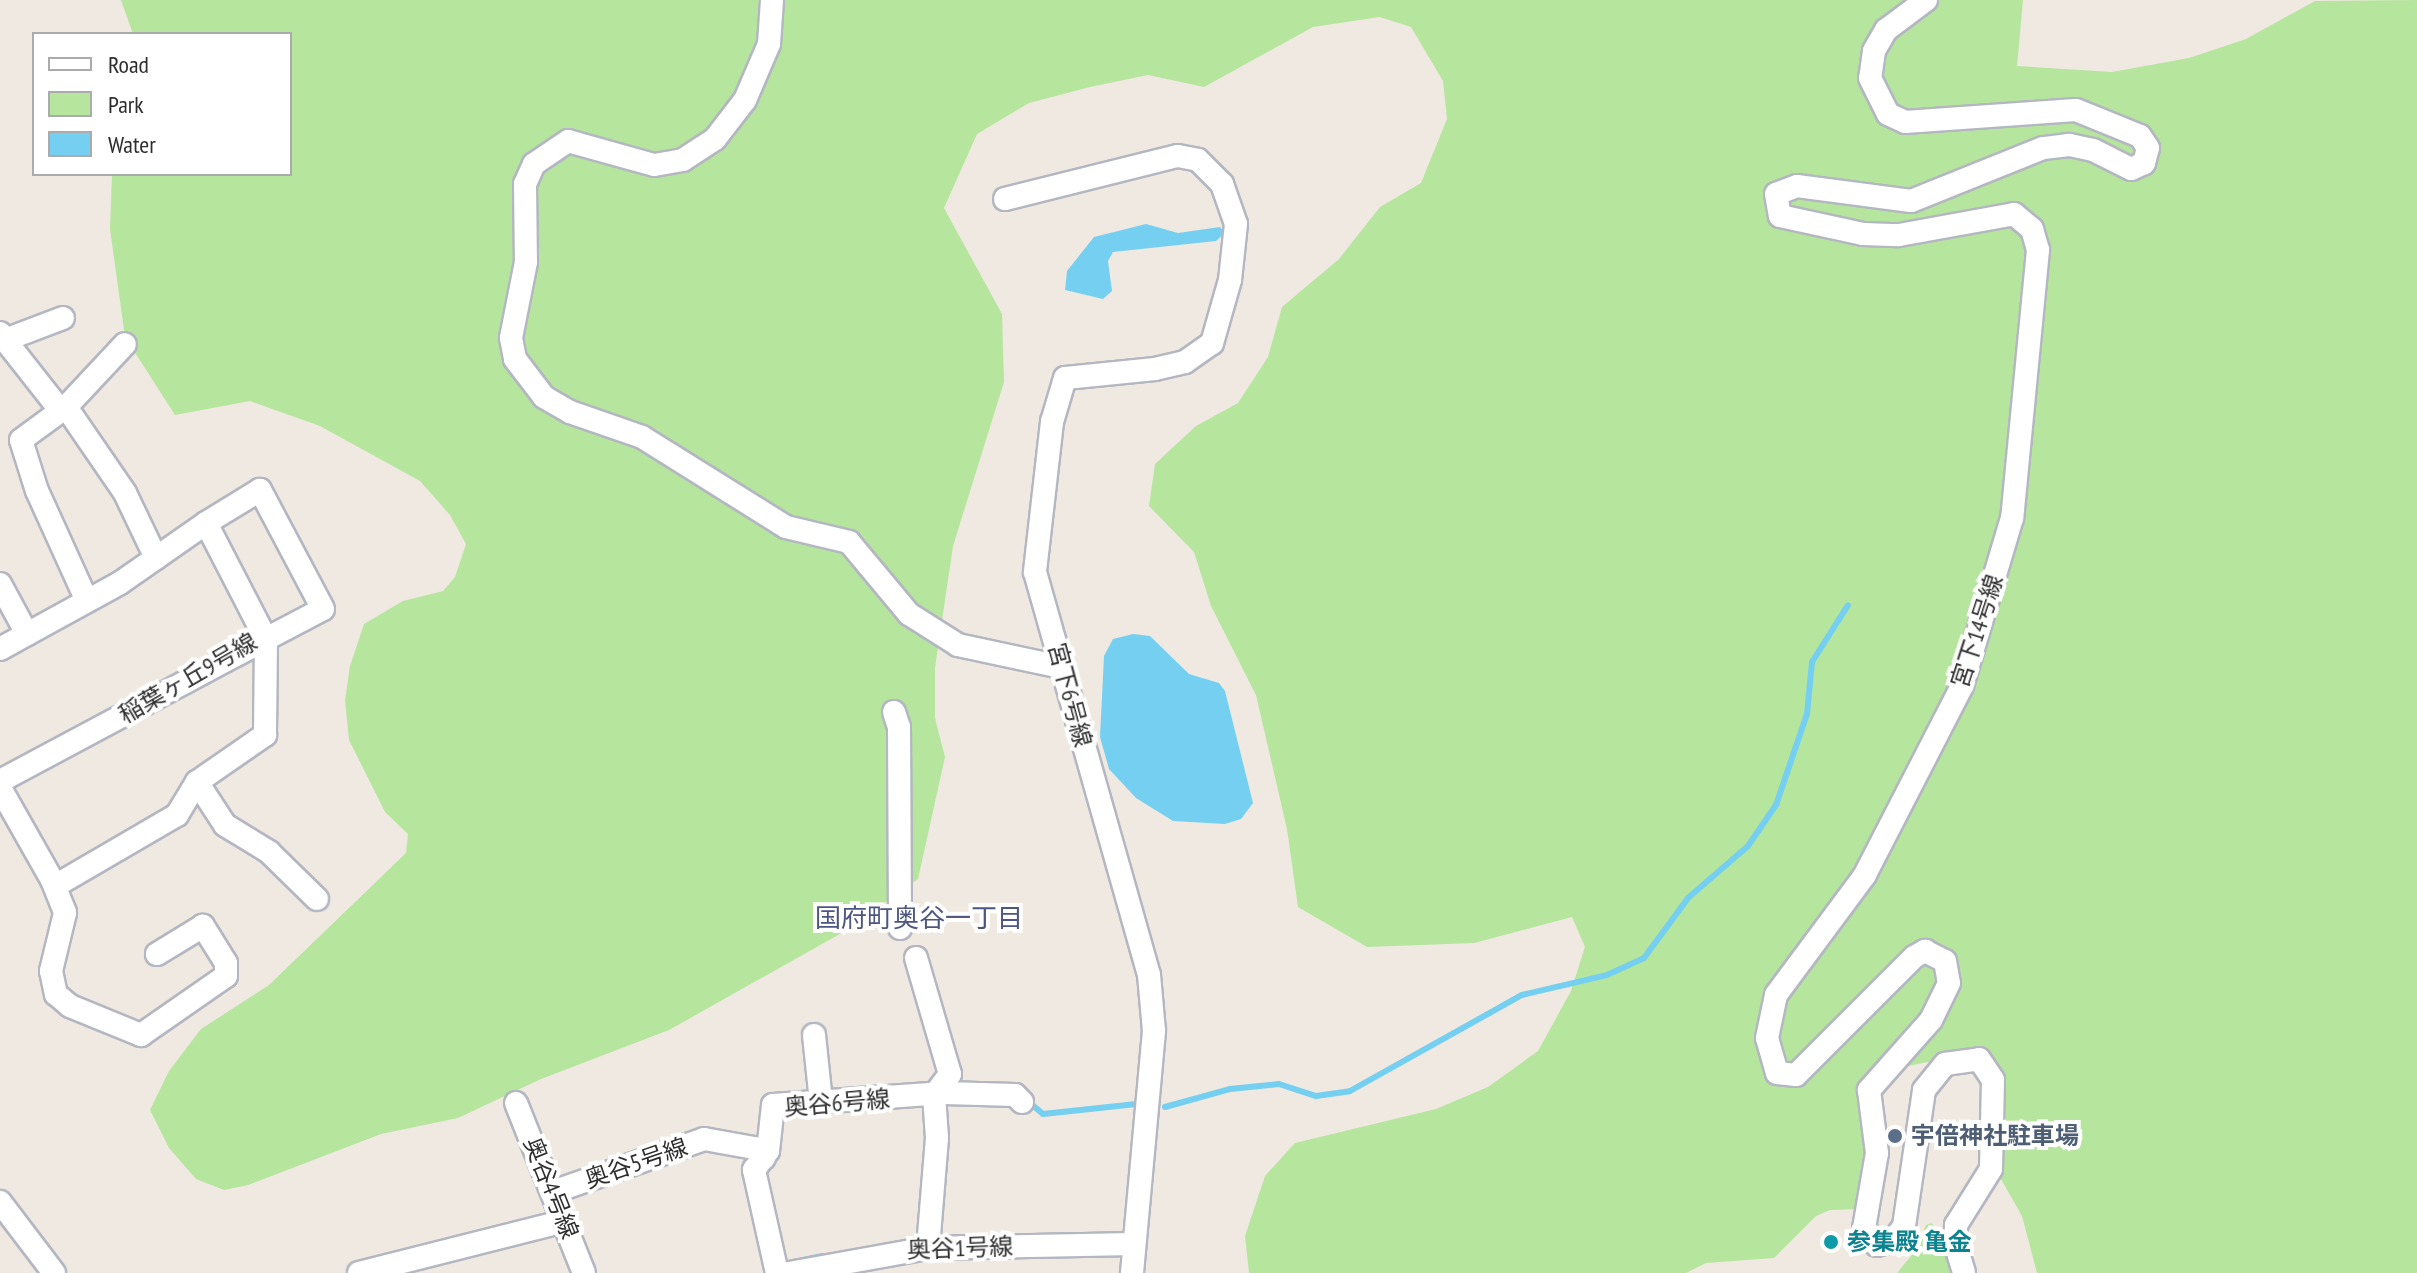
<!DOCTYPE html>
<html>
<head>
<meta charset="utf-8">
<style>
	body { margin:0 }
	#map { position:relative; width:2417px; height:1273px; overflow:hidden; background:#efe9e1; font-family:"PT Sans Narrow","Noto Sans JP",sans-serif }
	div>[style] { position:absolute }
	.green>* { inset:0; background:#b6e59e }
	.water>* { inset:0; background:#75cff0 }
	.stream>* { height:6px; margin:-3px; padding:0 3px; transform-origin:3px; border-radius:3px; background:#75cff0 }
	.roads { filter:drop-shadow(2px 0 #b4b7c1) drop-shadow(-2px 0 #b4b7c1) drop-shadow(0 2px #b4b7c1) drop-shadow(0 -2px #b4b7c1) }
	.minor>* { height:22px; margin:-11px; padding:0 11px; transform-origin:11px; border-radius:11px; background:#fff }
	.dots>* { width:22px; height:22px; translate:-50% -50%; box-sizing:border-box; border:4px solid #fff; border-radius:50% }
	span { translate:-50% -50%; white-space:nowrap; text-align:center; line-height:1.15; -webkit-text-stroke:8px #fff; paint-order:stroke }
	.street-label { font-size:24px; color:#2e2e2e }
	.service-label { font-size:24px; color:#4e5e75; font-weight:700 }
	.left { translate:0 -50%; text-align:left }
	.culture-label { font-size:24px; color:#0d838f; font-weight:700 }
	.neighbourhood-label { font-size:26px; color:#4d5680 }
	.legend { position:absolute; left:32px; top:32px; width:260px; height:144px; box-sizing:border-box; background:#fff; border:2px solid #ababab; margin:0; padding:10px 14px; list-style:none; font-size:24px; color:#2e2e2e }
	.legend li { display:flex; align-items:center; gap:16px; height:40px }
	.legend b { width:40px; border:2px solid #ababab }
</style>
</head>
<body>
<div id="map">
	<div class="green">
		<div style="clip-path:polygon(121px 0,2023px 0,2017px 66px,2112px 72px,2189px 58px,2246px 39px,2315px 1px,2417px 0,2417px 1273px,2037px 1273px,2022px 1216px,1997px 1172px,2002px 1084px,1952px 1057px,1874px 1073px,1873px 1155px,1860px 1209px,1830px 1210px,1816px 1216px,1774px 1258px,1706px 1263px,1686px 1273px,1249px 1273px,1245px 1236px,1265px 1176px,1295px 1143px,1436px 1109px,1488px 1087px,1538px 1051px,1571px 991px,1585px 947px,1572px 917px,1474px 943px,1367px 947px,1298px 907px,1287px 829px,1256px 695px,1211px 606px,1194px 552px,1149px 506px,1155px 464px,1196px 426px,1238px 403px,1268px 357px,1282px 307px,1339px 259px,1380px 207px,1421px 183px,1447px 119px,1443px 81px,1411px 27px,1380px 17px,1313px 27px,1204px 87px,1148px 75px,1090px 87px,1029px 103px,977px 134px,944px 208px,1002px 314px,1004px 382px,953px 546px,935px 668px,935px 718px,945px 757px,918px 879px,838px 935px,669px 1030px,541px 1079px,458px 1118px,381px 1134px,248px 1185px,224px 1190px,196px 1179px,169px 1148px,150px 1110px,169px 1071px,201px 1029px,269px 985px,406px 853px,408px 834px,385px 812px,349px 740px,345px 700px,350px 666px,364px 624px,403px 601px,443px 591px,455px 577px,466px 544px,450px 515px,420px 481px,320px 426px,250px 401px,175px 415px,125px 337px,110px 229px,112px 174px,290px 174px,290px 34px,133px 34px)"></div>
		<div style="clip-path:polygon(1932px 1223px,1959px 1273px,1897px 1273px,1915px 1251px,1926px 1225px)"></div>
	</div>
	<div class="water">
		<div style="clip-path:polygon(1146px 224px,1178px 233px,1220px 227px,1225px 233px,1216px 241px,1113px 252px,1108px 261px,1112px 291px,1103px 299px,1065px 290px,1067px 271px,1094px 237px)"></div>
		<div style="clip-path:polygon(1133px 634px,1150px 636px,1189px 674px,1219px 683px,1225px 691px,1253px 803px,1241px 819px,1225px 824px,1173px 821px,1136px 798px,1109px 769px,1100px 737px,1104px 656px,1113px 639px)"></div>
	</div>
	<div class="stream">
		<div style="left:1030px;top:1103px;width:17px;rotate:40deg"></div>
		<div style="left:1043px;top:1114px;width:94px;rotate:-6.1deg"></div>
		<div style="left:1165px;top:1107px;width:67px;rotate:-15.5deg"></div>
		<div style="left:1230px;top:1089px;width:49px;rotate:-5.8deg"></div>
		<div style="left:1279px;top:1084px;width:39px;rotate:18deg"></div>
		<div style="left:1316px;top:1096px;width:34px;rotate:-8deg"></div>
		<div style="left:1350px;top:1091px;width:197px;rotate:-29.2deg"></div>
		<div style="left:1522px;top:995px;width:87px;rotate:-13.2deg"></div>
		<div style="left:1607px;top:975px;width:41px;rotate:-24.7deg"></div>
		<div style="left:1644px;top:958px;width:74px;rotate:-53.7deg"></div>
		<div style="left:1688px;top:898px;width:79px;rotate:-40.9deg"></div>
		<div style="left:1748px;top:846px;width:50px;rotate:-55.7deg"></div>
		<div style="left:1776px;top:805px;width:96px;rotate:-71.2deg"></div>
		<div style="left:1807px;top:714px;width:52px;rotate:-84.5deg"></div>
		<div style="left:1812px;top:662px;width:67px;rotate:-57.7deg"></div>
		<div style="left:794px;top:1262px;width:29px;rotate:-12deg"></div>
	</div>
	<div class="roads">
		<div class="minor">
			<div style="left:772px;top:0;width:44px;rotate:93.9deg"></div>
			<div style="left:769px;top:44px;width:61px;rotate:113.2deg"></div>
			<div style="left:745px;top:100px;width:49px;rotate:127.6deg"></div>
			<div style="left:715px;top:139px;width:38px;rotate:147deg"></div>
			<div style="left:683px;top:160px;width:29px;rotate:170deg"></div>
			<div style="left:654px;top:165px;width:89px;rotate:-164.4deg"></div>
			<div style="left:568px;top:141px;width:41px;rotate:145.9deg"></div>
			<div style="left:534px;top:164px;width:22px;rotate:114deg"></div>
			<div style="left:525px;top:184px;width:78px;rotate:89.3deg"></div>
			<div style="left:526px;top:262px;width:77px;rotate:101.2deg"></div>
			<div style="left:511px;top:338px;width:21px;rotate:79deg"></div>
			<div style="left:515px;top:359px;width:48px;rotate:52.7deg"></div>
			<div style="left:544px;top:397px;width:30px;rotate:30deg"></div>
			<div style="left:570px;top:412px;width:76px;rotate:19.1deg"></div>
			<div style="left:642px;top:437px;width:170px;rotate:32deg"></div>
			<div style="left:786px;top:527px;width:65px;rotate:13.4deg"></div>
			<div style="left:849px;top:542px;width:94px;rotate:50.2deg"></div>
			<div style="left:909px;top:614px;width:58px;rotate:32.3deg"></div>
			<div style="left:958px;top:645px;width:105px;rotate:12.1deg"></div>
			<div style="left:1926px;top:0;width:50px;rotate:143.1deg"></div>
			<div style="left:1886px;top:30px;width:24px;rotate:120deg"></div>
			<div style="left:1874px;top:51px;width:27px;rotate:98deg"></div>
			<div style="left:1870px;top:78px;width:40px;rotate:63.4deg"></div>
			<div style="left:1888px;top:114px;width:19px;rotate:25deg"></div>
			<div style="left:1905px;top:122px;width:171px;rotate:-4deg"></div>
			<div style="left:2076px;top:110px;width:69px;rotate:22.1deg"></div>
			<div style="left:2140px;top:136px;width:14px;rotate:56deg"></div>
			<div style="left:2148px;top:148px;width:16px;rotate:105deg"></div>
			<div style="left:2144px;top:163px;width:14px;rotate:155deg"></div>
			<div style="left:2131px;top:169px;width:42px;rotate:-153.4deg"></div>
			<div style="left:2093px;top:150px;width:25px;rotate:-168deg"></div>
			<div style="left:2069px;top:145px;width:26px;rotate:173deg"></div>
			<div style="left:2043px;top:148px;width:142px;rotate:158.1deg"></div>
			<div style="left:1911px;top:201px;width:115px;rotate:-172.5deg"></div>
			<div style="left:1797px;top:186px;width:22px;rotate:159deg"></div>
			<div style="left:1776px;top:194px;width:22px;rotate:80deg"></div>
			<div style="left:1780px;top:216px;width:85px;rotate:12.2deg"></div>
			<div style="left:1863px;top:234px;width:36px;rotate:2deg"></div>
			<div style="left:1899px;top:235px;width:117px;rotate:-10.3deg"></div>
			<div style="left:2014px;top:214px;width:23px;rotate:40deg"></div>
			<div style="left:2032px;top:229px;width:22px;rotate:74deg"></div>
			<div style="left:2038px;top:250px;width:269px;rotate:95.5deg"></div>
			<div style="left:2012px;top:518px;width:175px;rotate:106.6deg"></div>
			<div style="left:1962px;top:686px;width:212px;rotate:117.2deg"></div>
			<div style="left:1865px;top:875px;width:149px;rotate:126.6deg"></div>
			<div style="left:1776px;top:995px;width:44px;rotate:101.8deg"></div>
			<div style="left:1767px;top:1038px;width:36px;rotate:74deg"></div>
			<div style="left:1777px;top:1073px;width:19px;rotate:6deg"></div>
			<div style="left:1796px;top:1075px;width:167px;rotate:-45deg"></div>
			<div style="left:1914px;top:957px;width:13px;rotate:-29deg"></div>
			<div style="left:1925px;top:951px;width:22px;rotate:27deg"></div>
			<div style="left:1945px;top:961px;width:22px;rotate:80deg"></div>
			<div style="left:1949px;top:983px;width:41px;rotate:115.9deg"></div>
			<div style="left:1931px;top:1020px;width:94px;rotate:131.5deg"></div>
			<div style="left:1869px;top:1090px;width:64px;rotate:82.8deg"></div>
			<div style="left:1877px;top:1153px;width:76px;rotate:99.8deg"></div>
			<div style="left:1864px;top:1228px;width:21px;rotate:53deg"></div>
			<div style="left:1877px;top:1245px;width:18px;rotate:-16deg"></div>
			<div style="left:1894px;top:1240px;width:17px;rotate:-54deg"></div>
			<div style="left:1904px;top:1226px;width:137px;rotate:-81.6deg"></div>
			<div style="left:1924px;top:1090px;width:33px;rotate:-51deg"></div>
			<div style="left:1945px;top:1064px;width:34px;rotate:-8deg"></div>
			<div style="left:1979px;top:1059px;width:25px;rotate:56deg"></div>
			<div style="left:1993px;top:1080px;width:89px;rotate:91.3deg"></div>
			<div style="left:1991px;top:1169px;width:66px;rotate:122deg"></div>
			<div style="left:1956px;top:1225px;width:18px;rotate:93deg"></div>
			<div style="left:1955px;top:1243px;width:31px;rotate:73deg"></div>
			<div style="left:1005px;top:199px;width:178px;rotate:-14deg"></div>
			<div style="left:1178px;top:156px;width:20px;rotate:11deg"></div>
			<div style="left:1198px;top:160px;width:34px;rotate:45deg"></div>
			<div style="left:1222px;top:184px;width:42px;rotate:70.7deg"></div>
			<div style="left:1236px;top:224px;width:56px;rotate:96.1deg"></div>
			<div style="left:1230px;top:280px;width:66px;rotate:105.9deg"></div>
			<div style="left:1212px;top:343px;width:33px;rotate:145deg"></div>
			<div style="left:1185px;top:362px;width:31px;rotate:167deg"></div>
			<div style="left:1155px;top:369px;width:90px;rotate:174.3deg"></div>
			<div style="left:1065px;top:378px;width:46px;rotate:106.5deg"></div>
			<div style="left:1052px;top:422px;width:151px;rotate:96.5deg"></div>
			<div style="left:1035px;top:572px;width:419px;rotate:74.2deg"></div>
			<div style="left:1149px;top:975px;width:56px;rotate:84.9deg"></div>
			<div style="left:1154px;top:1031px;width:243px;rotate:95.2deg"></div>
			<div style="left:0;top:333px;width:9px;rotate:54deg"></div>
			<div style="left:5px;top:340px;width:62px;rotate:-20.8deg"></div>
			<div style="left:5px;top:340px;width:84px;rotate:51.8deg"></div>
			<div style="left:57px;top:406px;width:9px;rotate:6deg"></div>
			<div style="left:66px;top:407px;width:86px;rotate:-46.9deg"></div>
			<div style="left:0;top:584px;width:57px;rotate:61.6deg"></div>
			<div style="left:87px;top:601px;width:121px;rotate:-114.4deg"></div>
			<div style="left:37px;top:491px;width:53px;rotate:-107.4deg"></div>
			<div style="left:21px;top:440px;width:56px;rotate:-36.3deg"></div>
			<div style="left:66px;top:407px;width:104px;rotate:55.5deg"></div>
			<div style="left:125px;top:493px;width:72px;rotate:64.5deg"></div>
			<div style="left:0;top:649px;width:137px;rotate:-28.8deg"></div>
			<div style="left:120px;top:583px;width:105px;rotate:-34.9deg"></div>
			<div style="left:206px;top:523px;width:131px;rotate:62.7deg"></div>
			<div style="left:266px;top:639px;width:302px;rotate:151.9deg"></div>
			<div style="left:894px;top:712px;width:16px;rotate:72deg"></div>
			<div style="left:899px;top:727px;width:201px;rotate:89.7deg"></div>
			<div style="left:197px;top:782px;width:51px;rotate:56.9deg"></div>
			<div style="left:225px;top:825px;width:52px;rotate:31.5deg"></div>
			<div style="left:269px;top:852px;width:67px;rotate:44.4deg"></div>
			<div style="left:0;top:788px;width:106px;rotate:60.5deg"></div>
			<div style="left:52px;top:880px;width:35px;rotate:68deg"></div>
			<div style="left:65px;top:913px;width:60px;rotate:103.6deg"></div>
			<div style="left:51px;top:971px;width:24px;rotate:78deg"></div>
			<div style="left:56px;top:994px;width:18px;rotate:41deg"></div>
			<div style="left:70px;top:1006px;width:77px;rotate:22.2deg"></div>
			<div style="left:141px;top:1035px;width:103px;rotate:-34.8deg"></div>
			<div style="left:226px;top:976px;width:13px;rotate:-90deg"></div>
			<div style="left:226px;top:963px;width:44px;rotate:-121.9deg"></div>
			<div style="left:203px;top:926px;width:54px;rotate:148.7deg"></div>
			<div style="left:55px;top:886px;width:141px;rotate:-30.2deg"></div>
			<div style="left:177px;top:815px;width:39px;rotate:-59deg"></div>
			<div style="left:197px;top:782px;width:83px;rotate:-34.7deg"></div>
			<div style="left:265px;top:735px;width:96px;rotate:-89.4deg"></div>
			<div style="left:266px;top:639px;width:64px;rotate:-27.8deg"></div>
			<div style="left:323px;top:609px;width:135px;rotate:-117.9deg"></div>
			<div style="left:260px;top:490px;width:63px;rotate:148.6deg"></div>
			<div style="left:916px;top:958px;width:121px;rotate:73.7deg"></div>
			<div style="left:950px;top:1074px;width:26px;rotate:127deg"></div>
			<div style="left:934px;top:1095px;width:43px;rotate:86deg"></div>
			<div style="left:937px;top:1138px;width:110px;rotate:94.7deg"></div>
			<div style="left:814px;top:1035px;width:67px;rotate:84deg"></div>
			<div style="left:516px;top:1103px;width:183px;rotate:68.2deg"></div>
			<div style="left:553px;top:1192px;width:160px;rotate:-19.3deg"></div>
			<div style="left:704px;top:1139px;width:51px;rotate:10.2deg"></div>
			<div style="left:754px;top:1148px;width:14px;rotate:45deg"></div>
			<div style="left:0;top:1202px;width:89px;rotate:52.7deg"></div>
			<div style="left:359px;top:1273px;width:211px;rotate:-14.2deg"></div>
			<div style="left:777px;top:1273px;width:106px;rotate:-102.6deg"></div>
			<div style="left:754px;top:1170px;width:24px;rotate:-54deg"></div>
			<div style="left:768px;top:1151px;width:46px;rotate:-83.8deg"></div>
			<div style="left:773px;top:1105px;width:171px;rotate:-4deg"></div>
			<div style="left:944px;top:1093px;width:71px;rotate:1.6deg"></div>
			<div style="left:1015px;top:1095px;width:10px;rotate:45deg"></div>
			<div style="left:789px;top:1273px;width:141px;rotate:-10.2deg"></div>
			<div style="left:928px;top:1248px;width:206px;rotate:-1.1deg"></div>
		</div>
	</div>
	<div class="dots">
		<div style="left:1895px;top:1136px;background:#5c6f8a"></div>
		<div style="left:1831px;top:1242px;background:#0f9aa8"></div>
	</div>
	<div class="street-label">
		<span style="left:1977px;top:631px;rotate:-72deg">宮下14号線</span>
		<span style="left:188px;top:678px;rotate:-30deg">稲葉ヶ丘9号線</span>
		<span style="left:1070px;top:695px;rotate:75deg">宮下6号線</span>
		<span style="left:837px;top:1103px;rotate:-5deg">奥谷6号線</span>
		<span style="left:636px;top:1163px;rotate:-19deg">奥谷5号線</span>
		<span style="left:551px;top:1188px;rotate:68deg">奥谷4号線</span>
		<span style="left:960px;top:1248px;rotate:-2deg">奥谷1号線</span>
	</div>
	<div class="service-label">
		<span class="left" style="left:1911px;top:1136px">宇倍神社駐車場</span>
	</div>
	<div class="culture-label">
		<span class="left" style="left:1847px;top:1242px">参集殿 亀金</span>
	</div>
	<div class="neighbourhood-label">
		<span style="left:919px;top:918px">国府町奥谷一丁目</span>
	</div>
	<ul class="legend">
	<li><b style="height:10px;background:#fff"></b>Road</li>
	<li><b style="height:22px;background:#b6e59e"></b>Park</li>
	<li><b style="height:22px;background:#75cff0"></b>Water</li>
	</ul>
</div>
</body>
</html>
